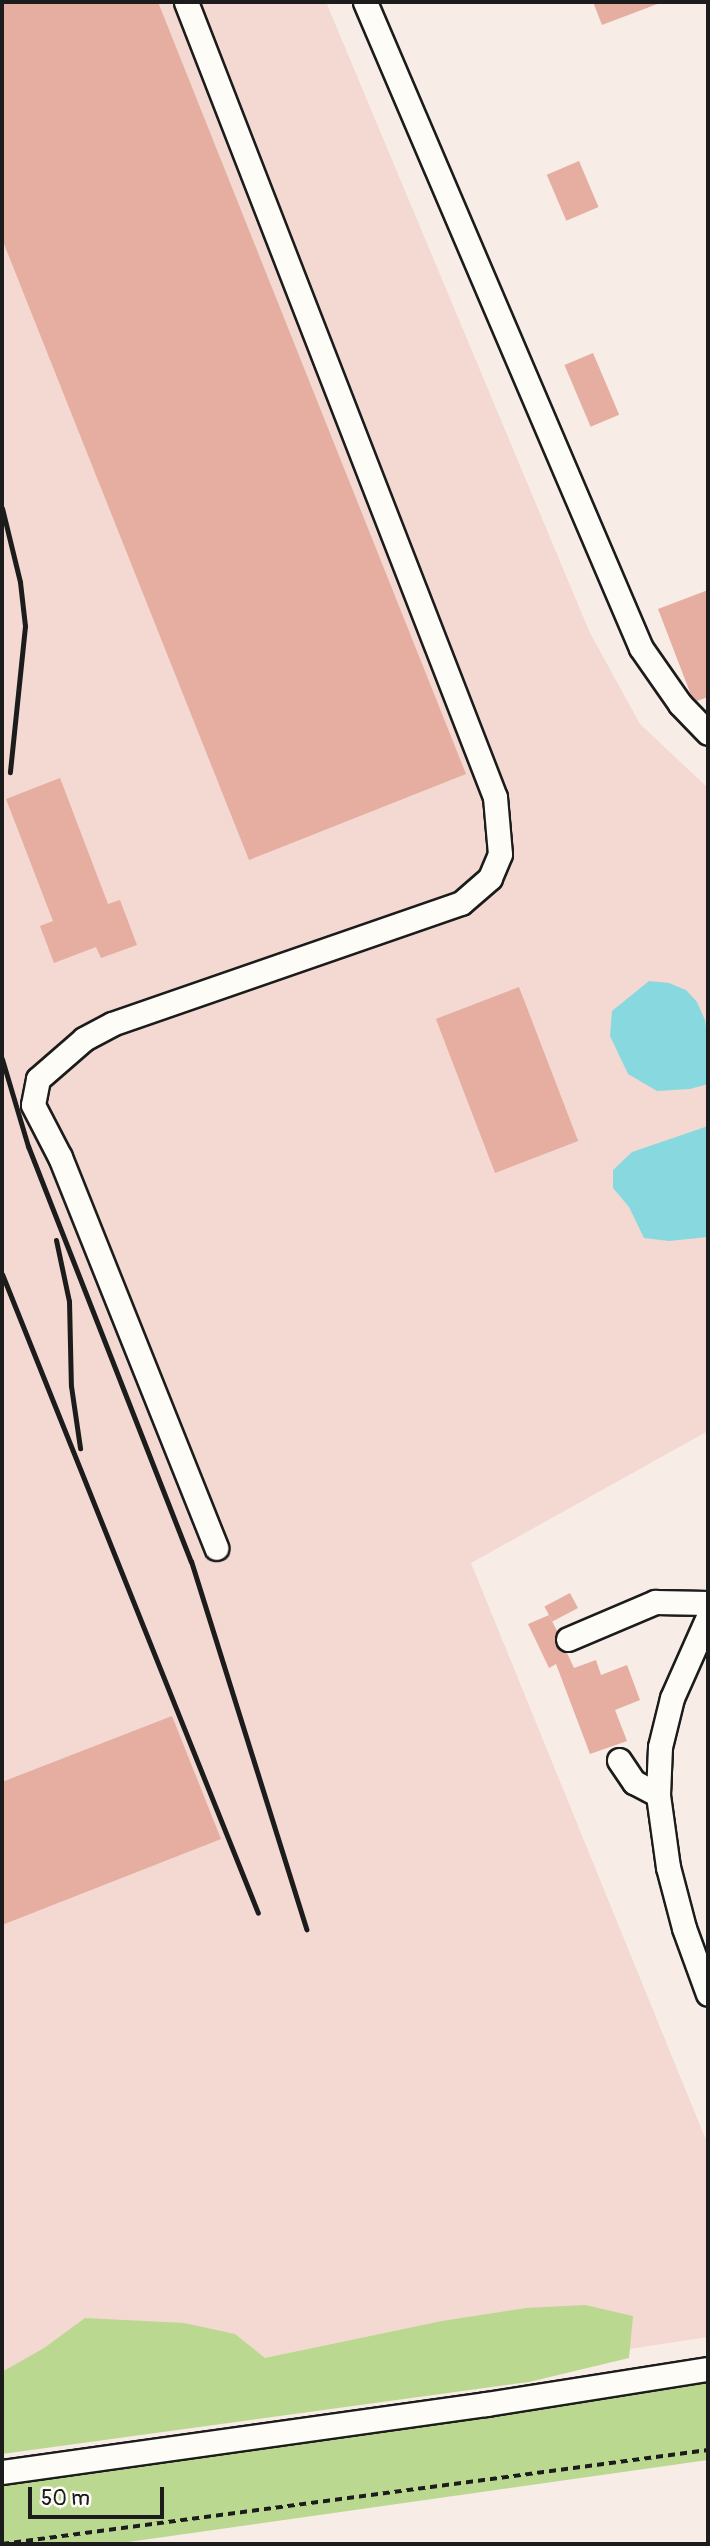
<!DOCTYPE html>
<html>
<head>
<meta charset="utf-8">
<style>
	body { margin:0 }
	#map { position:relative; width:710px; height:2546px; overflow:hidden; background:#f8ece6; font-family:Pangolin,sans-serif }
	div>[style] { position:absolute }
	.built>* { inset:0; background:#f3d9d1 }
	.green>* { inset:0; background:#bbd891 }
	.water>* { inset:0; background:#88d9df }
	.building>* { inset:0; background:#e6ada1; transform-origin:0 0 }
	.path>* { height:3.5px; margin-top:-1.75px; transform-origin:0; background:repeating-linear-gradient(90deg,#1c1c1c 0 7px,transparent 0 12px) }
	.roads { filter:drop-shadow(2px 0 #1c1c1c) drop-shadow(-2px 0 #1c1c1c) drop-shadow(0 2px #1c1c1c) drop-shadow(0 -2px #1c1c1c) }
	.minor>* { height:23px; margin:-11.5px; padding:0 11.5px; transform-origin:11.5px; border-radius:11.5px; background:#fdfcf7 }
	.rail>* { height:5px; margin:-2.5px; padding:0 2.5px; transform-origin:2.5px; border-radius:2.5px; background:#1c1c1c }
	span { translate:-50% -50%; white-space:nowrap; text-align:center; line-height:1.15; -webkit-text-stroke:5px #fdfcf7; paint-order:stroke }
	.frame { position:absolute; inset:0; border:4px solid #1c1c1c; pointer-events:none }
	.scale { position:absolute; left:28px; top:2487px; width:136px; height:32px; box-sizing:border-box; border:4px solid #1c1c1c; border-top:0; padding-left:9px; font-size:21px; line-height:24px; white-space:nowrap; color:#1c1c1c; -webkit-text-stroke:5px #fdfcf7; paint-order:stroke }
</style>
</head>
<body>
<div id="map">
	<div class="built">
		<div style="clip-path:polygon(2px 2px,326px 2px,590px 633px,640px 724px,708px 788px,708px 1431px,471px 1563px,708px 2145px,708px 2337px,2px 2445px)"></div>
	</div>
	<div class="green">
		<div style="clip-path:polygon(585px 2305px,633px 2316px,629px 2358px,529px 2382px,2px 2454px,2px 2372px,44px 2348px,85px 2318px,184px 2323px,235px 2334px,265px 2358px,442px 2321px,526px 2308px)"></div>
		<div style="clip-path:polygon(708px 2369px,708px 2460px,114px 2544px,2px 2544px,2px 2480px)"></div>
	</div>
	<div class="water">
		<div style="clip-path:polygon(649px 981px,669px 983px,686px 990px,697px 1002px,705px 1020px,708px 1041px,708px 1084px,690px 1089px,657px 1091px,628px 1074px,610px 1036px,612px 1011px)"></div>
		<div style="clip-path:polygon(708px 1126px,708px 1237px,669px 1241px,644px 1238px,629px 1207px,613px 1188px,613px 1170px,632px 1152px)"></div>
	</div>
	<div class="building">
		<div style="clip-path:polygon(2px 2px,158px 2px,466px 774px,249px 860px,2px 239px)"></div>
		<div style="clip-path:polygon(593px 2px,660px 2px,660px 3px,602px 25px)"></div>
		<div style="left:579px;top:161px;width:50px;height:35px;rotate:67deg"></div>
		<div style="left:593px;top:353px;width:67px;height:31px;rotate:67deg"></div>
		<div style="clip-path:polygon(708px 590px,708px 697px,697px 701px,691px 695px,658px 609px)"></div>
		<div style="clip-path:polygon(60px 778px,108px 904px,120px 900px,137px 945px,101px 958px,96px 947px,54px 963px,40px 926px,53px 921px,6px 799px)"></div>
		<div style="left:519px;top:987px;width:165px;height:89px;rotate:69deg"></div>
		<div style="left:570px;top:1593px;width:17px;height:29px;rotate:62deg"></div>
		<div style="clip-path:polygon(549px 1615px,557px 1631px,555px 1645px,567px 1653px,574px 1668px,596px 1660px,601px 1675px,627px 1665px,640px 1700px,615px 1710px,627px 1741px,590px 1754px,556px 1664px,549px 1668px,528px 1624px)"></div>
		<div style="clip-path:polygon(172px 1716px,221px 1839px,2px 1925px,2px 1782px)"></div>
	</div>
	<div class="path">
		<div style="left:2px;top:2544px;width:712px;rotate:-7.58deg"></div>
	</div>
	<div class="roads">
		<div class="minor">
			<div style="left:186px;top:2px;width:853px;rotate:68.76deg"></div>
			<div style="left:495px;top:797px;width:57px;rotate:85deg"></div>
			<div style="left:500px;top:854px;width:26px;rotate:113deg"></div>
			<div style="left:490px;top:878px;width:38px;rotate:139deg"></div>
			<div style="left:461px;top:903px;width:369px;rotate:160.9deg"></div>
			<div style="left:112px;top:1024px;width:32px;rotate:152deg"></div>
			<div style="left:84px;top:1039px;width:61px;rotate:139deg"></div>
			<div style="left:38px;top:1079px;width:26px;rotate:101deg"></div>
			<div style="left:33px;top:1105px;width:59px;rotate:62.6deg"></div>
			<div style="left:60px;top:1157px;width:421px;rotate:68.2deg"></div>
			<div style="left:365px;top:2px;width:702px;rotate:66.87deg"></div>
			<div style="left:641px;top:648px;width:68px;rotate:55.1deg"></div>
			<div style="left:680px;top:704px;width:40px;rotate:46deg"></div>
			<div style="left:708px;top:1617px;width:89px;rotate:114deg"></div>
			<div style="left:672px;top:1698px;width:50px;rotate:103.8deg"></div>
			<div style="left:660px;top:1747px;width:48px;rotate:92.4deg"></div>
			<div style="left:658px;top:1795px;width:73px;rotate:82.1deg"></div>
			<div style="left:668px;top:1867px;width:63px;rotate:75.3deg"></div>
			<div style="left:684px;top:1928px;width:70px;rotate:70deg"></div>
			<div style="left:568px;top:1639px;width:95px;rotate:-23deg"></div>
			<div style="left:655px;top:1602px;width:53px;rotate:1.1deg"></div>
			<div style="left:619px;top:1760px;width:27px;rotate:56deg"></div>
			<div style="left:634px;top:1782px;width:27px;rotate:28deg"></div>
			<div style="left:2px;top:2472px;width:489px;rotate:-8deg"></div>
			<div style="left:486px;top:2404px;width:225px;rotate:-9deg"></div>
		</div>
	</div>
	<div class="rail">
		<div style="left:2px;top:508px;width:76px;rotate:76.3deg"></div>
		<div style="left:20px;top:582px;width:44px;rotate:83.5deg"></div>
		<div style="left:25px;top:626px;width:147px;rotate:95.9deg"></div>
		<div style="left:2px;top:1059px;width:91px;rotate:73.4deg"></div>
		<div style="left:28px;top:1146px;width:446px;rotate:68.6deg"></div>
		<div style="left:191px;top:1561px;width:386px;rotate:72.6deg"></div>
		<div style="left:56px;top:1240px;width:62px;rotate:78deg"></div>
		<div style="left:69px;top:1301px;width:85px;rotate:88.7deg"></div>
		<div style="left:71px;top:1386px;width:63px;rotate:81.7deg"></div>
		<div style="left:2px;top:1274px;width:688px;rotate:68.17deg"></div>
	</div>
	<div class="frame"></div>
	<div class="scale">50 m</div>
</div>
</body>
</html>
